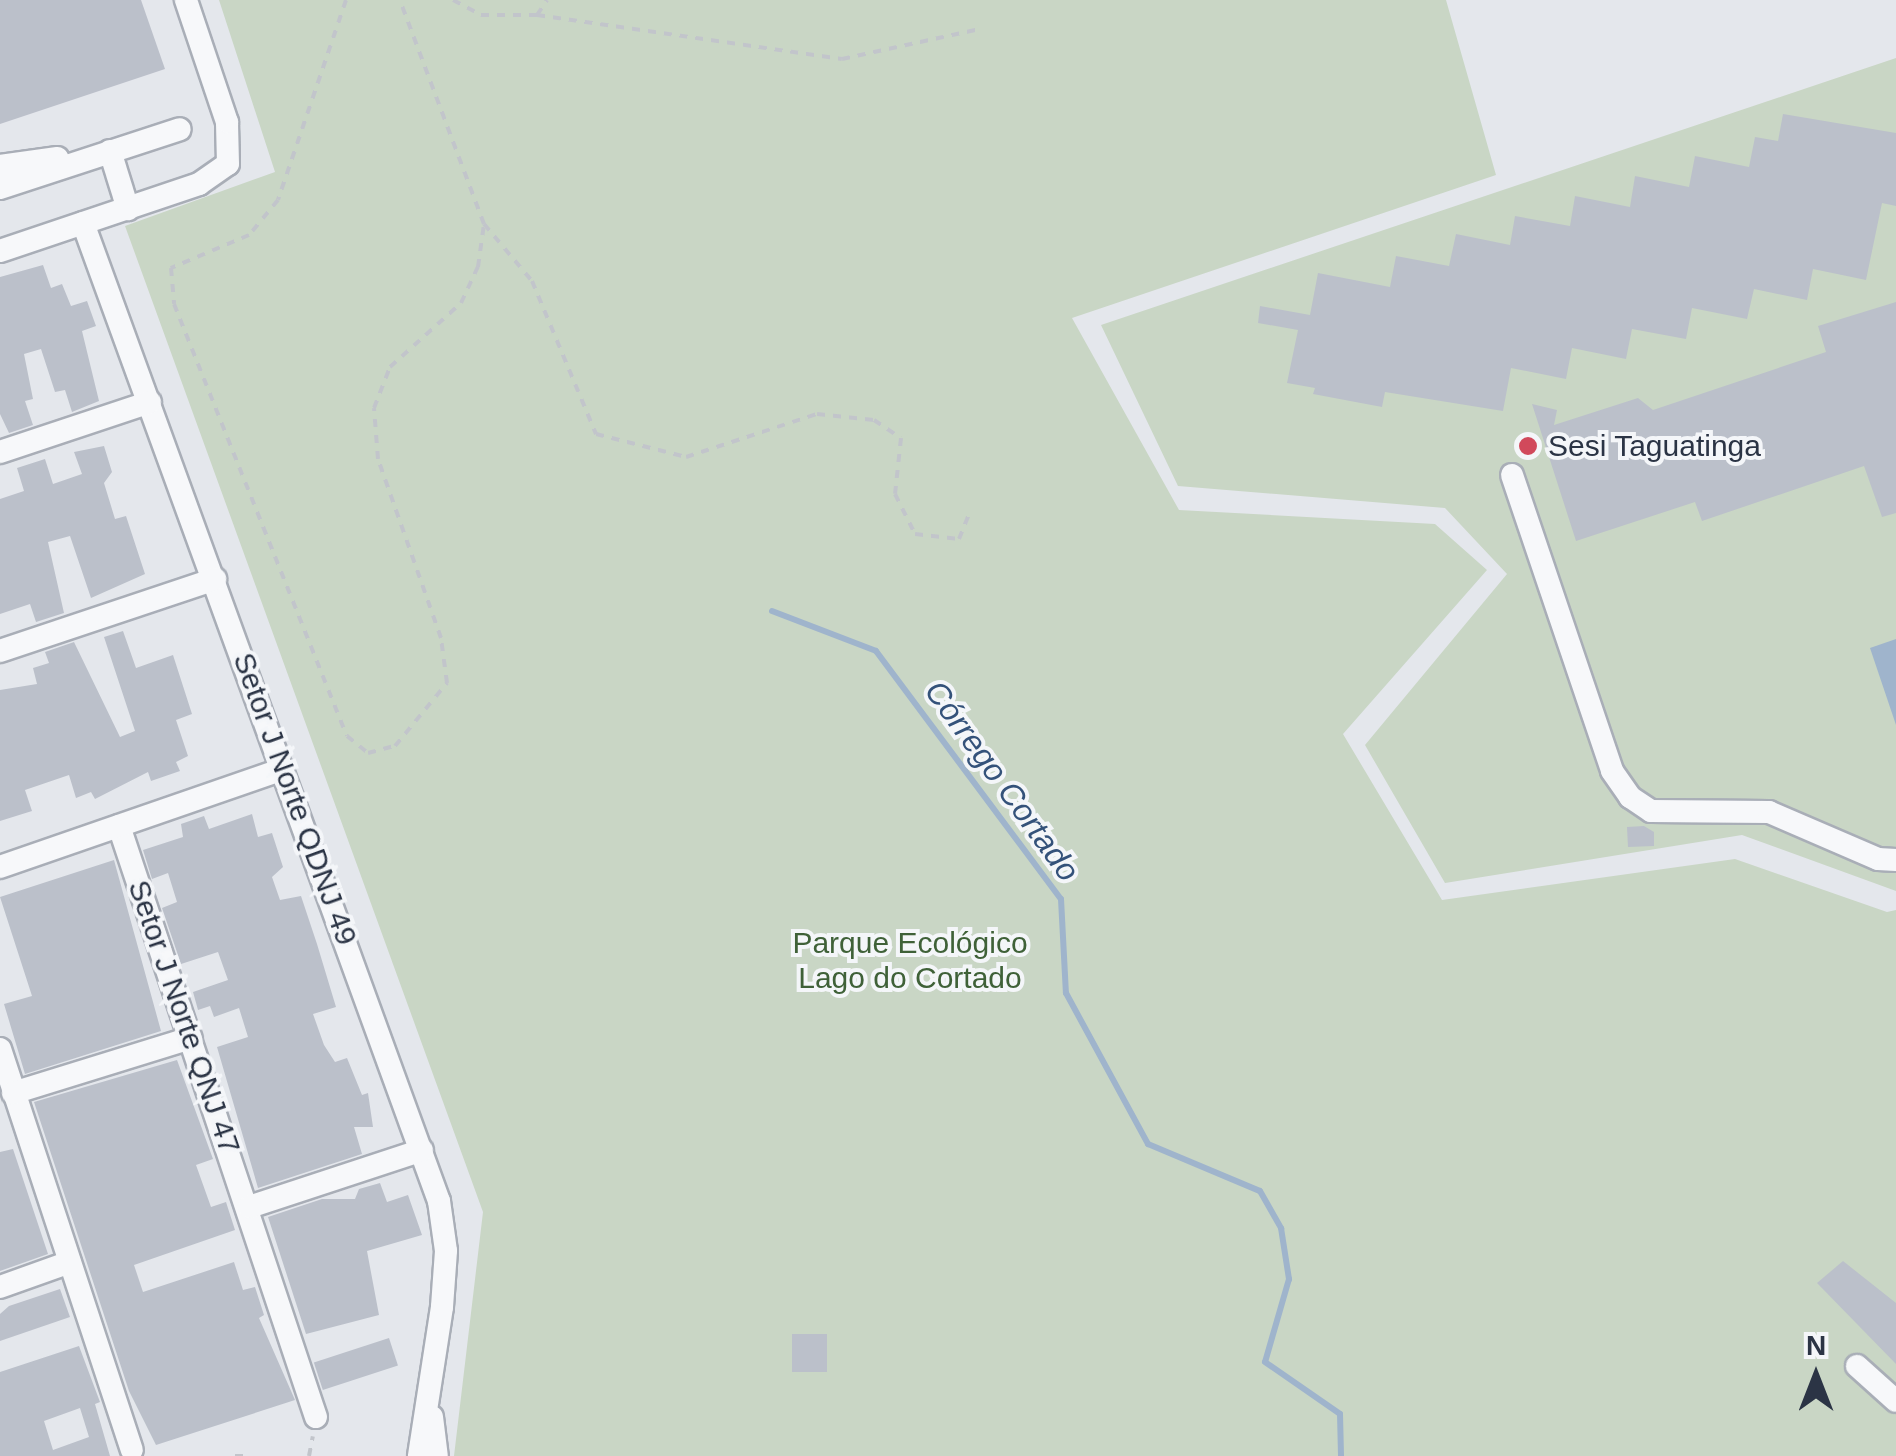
<!DOCTYPE html>
<html>
<head>
<meta charset="utf-8">
<style>
	body { margin:0 }
	#map { position:relative; width:1896px; height:1456px; overflow:hidden; background:#e4e7ec; font-family:Arial,sans-serif }
	div>[style] { position:absolute }
	.green>* { inset:0; background:#c9d6c5 }
	.water>* { inset:0; background:#9fb4cc }
	.stream>* { height:6px; margin:-3px; padding:0 3px; transform-origin:3px; border-radius:3px; background:#9fb4cc }
	.building>* { inset:0; background:#bbc0ca; transform-origin:0 0 }
	.path>* { height:4px; margin-top:-2px; transform-origin:0; background:repeating-linear-gradient(90deg,#c2c5cb 0 8px,transparent 0 16px) }
	.roads { filter:drop-shadow(2px 0 #a9aeb7) drop-shadow(-2px 0 #a9aeb7) drop-shadow(0 2px #a9aeb7) drop-shadow(0 -2px #a9aeb7) }
	.minor>* { height:22px; margin:-11px; padding:0 11px; transform-origin:11px; border-radius:11px; background:#f7f8fa }
	.dots>* { width:28px; height:28px; translate:-50% -50%; box-sizing:border-box; border:5px solid #f4f6f9; border-radius:50% }
	span { translate:-50% -50%; white-space:nowrap; text-align:center; line-height:1.15; -webkit-text-stroke:8px #f4f6f9; paint-order:stroke }
	.poi-label { font-size:30px; color:#2b3445 }
	.left { translate:0 -50%; text-align:left }
	.street-label { font-size:30px; color:#2b3445 }
	.park-label { font-size:30px; color:#3f6138 }
	.water-label { font-size:32px; color:#34527a; font-style:italic }
	.north { position:absolute; left:1766px; top:1326px; width:100px; height:100px; -webkit-text-stroke:8px #f4f6f9; paint-order:stroke; rotate:0deg; font-size:28px; font-weight:700; line-height:40px; text-align:center; color:#2b3445 }
	.north::after { content:''; display:block; margin:auto; width:35px; height:45px; background:#2b3445; clip-path:polygon(50% 0,100% 100%,50% 72%,0 100%) }
</style>
</head>
<body>
<div id="map">
	<div class="green">
		<div style="clip-path:polygon(219px 0,1446px 0,1496px 175px,1072px 318px,1179px 510px,1435px 524px,1487px 570px,1343px 734px,1442px 900px,1735px 859px,1887px 912px,1896px 910px,1896px 1456px,454px 1456px,483px 1212px,125px 226px,275px 172px)"></div>
		<div style="clip-path:polygon(1896px 58px,1896px 891px,1742px 835px,1445px 883px,1365px 745px,1507px 574px,1445px 508px,1178px 486px,1101px 325px)"></div>
	</div>
	<div class="water">
		<div style="clip-path:polygon(1896px 639px,1896px 725px,1870px 648px)"></div>
	</div>
	<div class="stream">
		<div style="left:772px;top:611px;width:111px;rotate:21deg"></div>
		<div style="left:876px;top:651px;width:309px;rotate:53.3deg"></div>
		<div style="left:1061px;top:899px;width:94px;rotate:87deg"></div>
		<div style="left:1066px;top:993px;width:172px;rotate:61.5deg"></div>
		<div style="left:1148px;top:1144px;width:121px;rotate:22.8deg"></div>
		<div style="left:1260px;top:1191px;width:43px;rotate:60.4deg"></div>
		<div style="left:1281px;top:1228px;width:52px;rotate:81.1deg"></div>
		<div style="left:1289px;top:1279px;width:86px;rotate:106.1deg"></div>
		<div style="left:1265px;top:1362px;width:91px;rotate:34.7deg"></div>
		<div style="left:1340px;top:1414px;width:42px;rotate:88.6deg"></div>
	</div>
	<div class="building">
		<div style="clip-path:polygon(0 0,141px 0,165px 69px,0 124px)"></div>
		<div style="clip-path:polygon(1783px 114px,1896px 133px,1896px 206px,1882px 203px,1866px 280px,1813px 269px,1807px 300px,1754px 289px,1747px 319px,1692px 308px,1686px 339px,1632px 329px,1626px 359px,1572px 348px,1566px 379px,1511px 368px,1503px 411px,1385px 392px,1382px 407px,1313px 394px,1315px 388px,1287px 383px,1298px 330px,1258px 323px,1260px 306px,1310px 315px,1318px 273px,1390px 287px,1396px 256px,1449px 266px,1456px 234px,1510px 245px,1515px 216px,1570px 226px,1575px 196px,1630px 207px,1635px 176px,1689px 187px,1695px 156px,1749px 167px,1755px 137px,1778px 141px)"></div>
		<div style="clip-path:polygon(43px 265px,51px 288px,62px 284px,71px 306px,87px 301px,96px 326px,82px 331px,99px 401px,72px 412px,65px 390px,55px 392px,41px 349px,24px 354px,33px 399px,25px 401px,33px 425px,9px 433px,0 414px,0 277px)"></div>
		<div style="clip-path:polygon(1896px 302px,1896px 513px,1882px 517px,1864px 466px,1702px 521px,1695px 502px,1576px 541px,1532px 404px,1557px 410px,1554px 425px,1638px 398px,1653px 410px,1826px 352px,1818px 326px)"></div>
		<div style="clip-path:polygon(104px 446px,112px 472px,104px 483px,115px 519px,126px 516px,145px 574px,91px 598px,70px 536px,48px 542px,64px 613px,36px 622px,30px 604px,0 614px,0 499px,24px 491px,17px 468px,45px 459px,53px 484px,82px 474px,74px 452px)"></div>
		<div style="clip-path:polygon(123px 631px,136px 668px,173px 655px,192px 714px,176px 720px,188px 756px,176px 762px,180px 771px,151px 781px,148px 772px,95px 799px,91px 792px,76px 798px,69px 775px,25px 790px,32px 811px,0 821px,0 690px,37px 684px,33px 668px,49px 663px,45px 652px,74px 642px,120px 737px,135px 731px,104px 637px)"></div>
		<div style="clip-path:polygon(252px 814px,258px 837px,272px 833px,283px 867px,272px 877px,280px 900px,301px 896px,317px 944px,336px 1007px,313px 1014px,324px 1045px,335px 1062px,347px 1058px,362px 1095px,368px 1093px,373px 1127px,354px 1127px,362px 1154px,258px 1188px,217px 1047px,248px 1037px,239px 1008px,214px 1017px,210px 1006px,198px 1010px,193px 992px,228px 980px,218px 952px,181px 964px,162px 908px,177px 902px,168px 873px,152px 879px,143px 850px,183px 837px,181px 824px,204px 816px,209px 829px)"></div>
		<div style="clip-path:polygon(1644px 826px,1654px 832px,1654px 846px,1628px 847px,1627px 827px)"></div>
		<div style="clip-path:polygon(114px 860px,161px 1031px,25px 1074px,4px 1004px,32px 996px,0 897px)"></div>
		<div style="clip-path:polygon(177px 1060px,213px 1159px,196px 1165px,211px 1207px,226px 1202px,235px 1230px,134px 1265px,143px 1292px,234px 1262px,243px 1290px,255px 1287px,264px 1315px,259px 1318px,295px 1400px,156px 1445px,129px 1391px,34px 1102px)"></div>
		<div style="clip-path:polygon(13px 1149px,48px 1254px,0 1271px,0 1152px)"></div>
		<div style="clip-path:polygon(380px 1183px,387px 1202px,408px 1195px,422px 1235px,367px 1251px,379px 1315px,306px 1334px,268px 1217px,322px 1199px,355px 1199px,359px 1189px)"></div>
		<div style="clip-path:polygon(1843px 1261px,1896px 1303px,1896px 1364px,1817px 1283px)"></div>
		<div style="clip-path:polygon(60px 1289px,70px 1317px,0 1341px,0 1314px,9px 1306px)"></div>
		<div style="left:792px;top:1334px;width:35px;height:38px"></div>
		<div style="left:389px;top:1338px;width:29px;height:79px;rotate:72deg"></div>
		<div style="clip-path:polygon(evenodd,79px 1346px,100px 1402px,95px 1404px,110px 1456px,0 1456px,0 1372px,79px 1346px,80px 1408px,89px 1437px,53px 1450px,44px 1421px,80px 1408px)"></div>
	</div>
	<div class="path">
		<div style="left:346px;top:0;width:211px;rotate:108.8deg"></div>
		<div style="left:278px;top:200px;width:45px;rotate:129.6deg"></div>
		<div style="left:249px;top:235px;width:85px;rotate:157.1deg"></div>
		<div style="left:171px;top:268px;width:36px;rotate:85deg"></div>
		<div style="left:174px;top:304px;width:465px;rotate:68.2deg"></div>
		<div style="left:347px;top:736px;width:27px;rotate:39deg"></div>
		<div style="left:368px;top:753px;width:28px;rotate:-15deg"></div>
		<div style="left:395px;top:746px;width:82px;rotate:-50.5deg"></div>
		<div style="left:447px;top:683px;width:45px;rotate:-97.6deg"></div>
		<div style="left:441px;top:638px;width:190px;rotate:-109.4deg"></div>
		<div style="left:378px;top:459px;width:51px;rotate:-94.5deg"></div>
		<div style="left:374px;top:408px;width:44px;rotate:-68.7deg"></div>
		<div style="left:390px;top:367px;width:96px;rotate:-42deg"></div>
		<div style="left:461px;top:303px;width:40px;rotate:-65deg"></div>
		<div style="left:478px;top:267px;width:43px;rotate:-82.1deg"></div>
		<div style="left:484px;top:224px;width:239px;rotate:-110.6deg"></div>
		<div style="left:453px;top:0;width:32px;rotate:28deg"></div>
		<div style="left:481px;top:15px;width:56px"></div>
		<div style="left:537px;top:15px;width:308px;rotate:8.2deg"></div>
		<div style="left:842px;top:59px;width:141px;rotate:-12.3deg"></div>
		<div style="left:537px;top:15px;width:18px;rotate:-56deg"></div>
		<div style="left:484px;top:224px;width:75px;rotate:49.9deg"></div>
		<div style="left:532px;top:281px;width:166px;rotate:67.3deg"></div>
		<div style="left:596px;top:434px;width:93px;rotate:14.3deg"></div>
		<div style="left:686px;top:457px;width:138px;rotate:-18.2deg"></div>
		<div style="left:817px;top:414px;width:57px;rotate:6deg"></div>
		<div style="left:874px;top:420px;width:32px;rotate:34deg"></div>
		<div style="left:901px;top:438px;width:56px;rotate:96.1deg"></div>
		<div style="left:895px;top:494px;width:45px;rotate:63.4deg"></div>
		<div style="left:915px;top:534px;width:44px;rotate:6.5deg"></div>
		<div style="left:959px;top:539px;width:29px;rotate:-68deg"></div>
		<div style="left:235px;top:1456px;width:10px"></div>
		<div style="left:309px;top:1456px;width:20px;rotate:-79deg"></div>
	</div>
	<div class="roads">
		<div class="minor">
			<div style="left:110px;top:151px;width:61px;rotate:72.8deg"></div>
			<div style="left:0;top:166px;width:58px;rotate:-8deg"></div>
			<div style="left:0;top:188px;width:189px;rotate:-18.1deg"></div>
			<div style="left:83px;top:223px;width:1041px;rotate:70deg"></div>
			<div style="left:439px;top:1201px;width:50px;rotate:82deg"></div>
			<div style="left:446px;top:1251px;width:56px;rotate:94.1deg"></div>
			<div style="left:442px;top:1307px;width:151px;rotate:98.8deg"></div>
			<div style="left:0;top:251px;width:210px;rotate:-18.6deg"></div>
			<div style="left:199px;top:184px;width:35px;rotate:-35deg"></div>
			<div style="left:228px;top:164px;width:42px;rotate:-91.4deg"></div>
			<div style="left:227px;top:122px;width:129px;rotate:-108.6deg"></div>
			<div style="left:0;top:452px;width:158px;rotate:-18.4deg"></div>
			<div style="left:1512px;top:475px;width:312px;rotate:71.3deg"></div>
			<div style="left:1612px;top:771px;width:32px;rotate:55deg"></div>
			<div style="left:1630px;top:797px;width:25px;rotate:34deg"></div>
			<div style="left:1651px;top:811px;width:118px;rotate:0.5deg"></div>
			<div style="left:1769px;top:812px;width:119px;rotate:23.3deg"></div>
			<div style="left:1878px;top:859px;width:18px;rotate:3deg"></div>
			<div style="left:0;top:651px;width:227px;rotate:-18.5deg"></div>
			<div style="left:119px;top:826px;width:623px;rotate:71.57deg"></div>
			<div style="left:0;top:867px;width:299px;rotate:-19.1deg"></div>
			<div style="left:0;top:1049px;width:422px;rotate:71.8deg"></div>
			<div style="left:13px;top:1093px;width:186px;rotate:-17.2deg"></div>
			<div style="left:249px;top:1207px;width:182px;rotate:-18.2deg"></div>
			<div style="left:0;top:1287px;width:74px;rotate:-19.7deg"></div>
			<div style="left:1857px;top:1366px;width:52px;rotate:41.9deg"></div>
			<div style="left:432px;top:1417px;width:39px;rotate:83deg"></div>
		</div>
	</div>
	<div class="dots">
		<div style="left:1528px;top:446px;background:#d1495b"></div>
	</div>
	<div class="poi-label">
		<span class="left" style="left:1548px;top:446px">Sesi Taguatinga</span>
	</div>
	<div class="street-label">
		<span style="left:295px;top:799px;rotate:70deg">Setor J Norte QDNJ 49</span>
		<span style="left:184px;top:1017px;rotate:71deg">Setor J Norte QNJ 47</span>
	</div>
	<div class="park-label">
		<span style="left:910px;top:960px">Parque Ecológico<br>Lago do Cortado</span>
	</div>
	<div class="water-label">
		<span style="left:1002px;top:781px;rotate:54deg">Córrego Cortado</span>
	</div>
	<div class="north">N</div>
</div>
</body>
</html>
